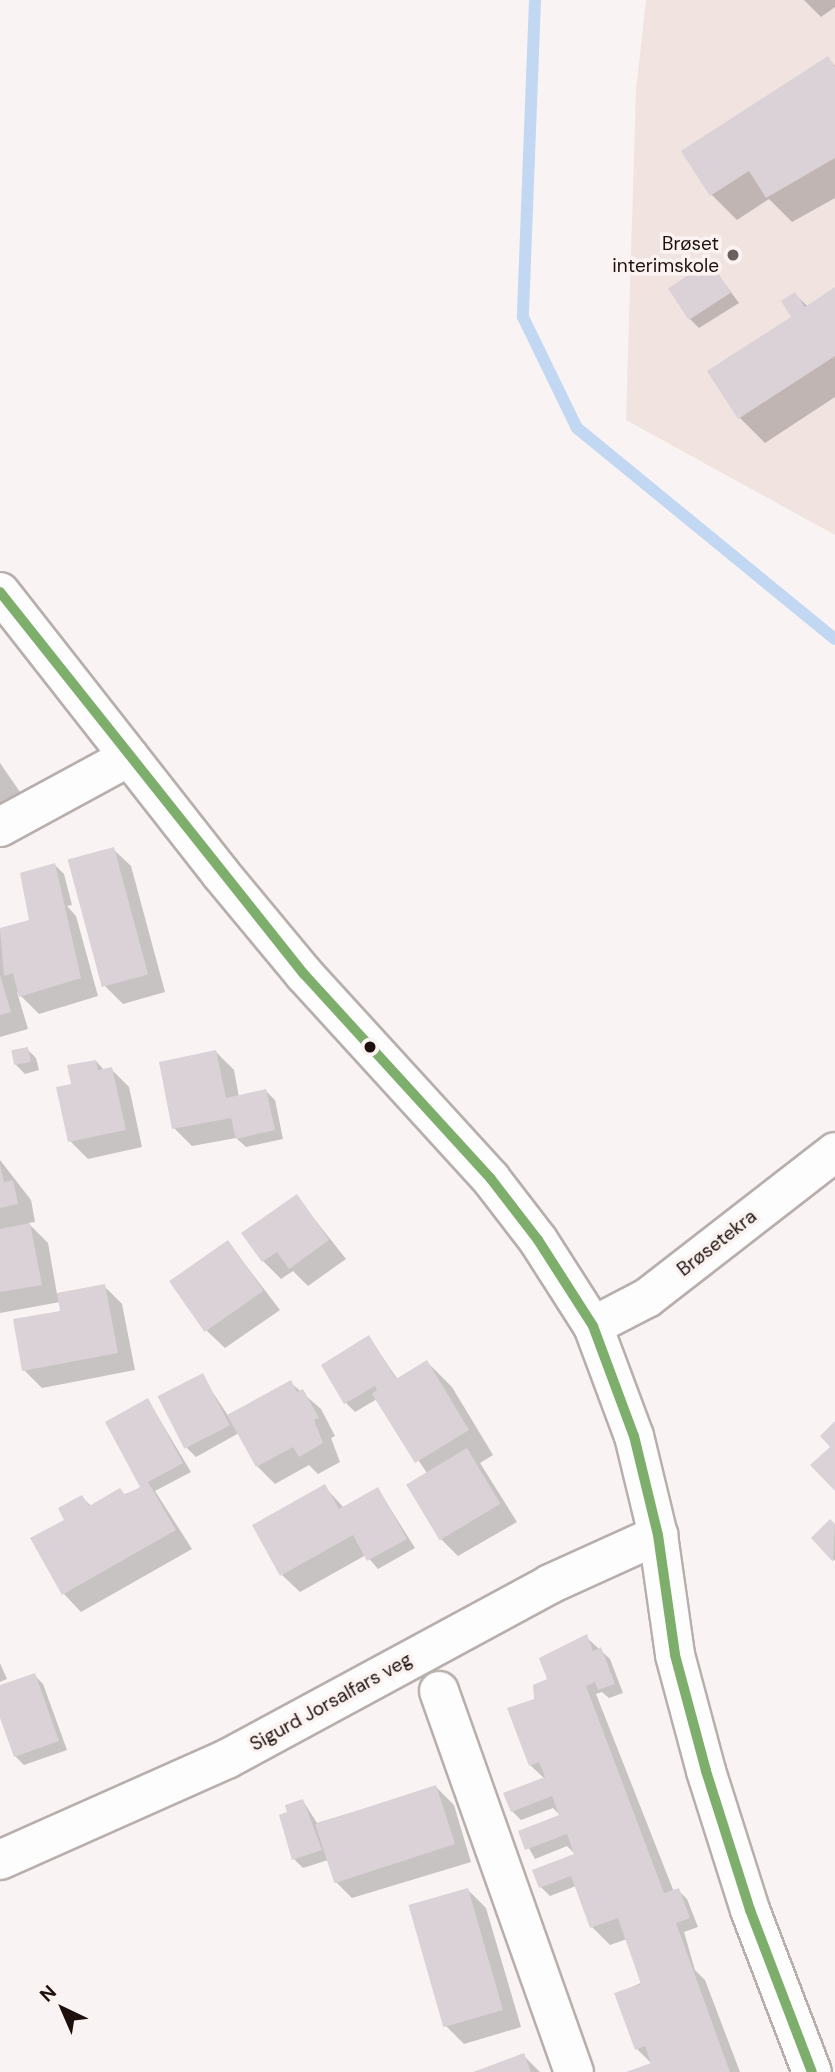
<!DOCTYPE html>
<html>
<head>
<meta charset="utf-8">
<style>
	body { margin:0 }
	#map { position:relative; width:835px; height:2072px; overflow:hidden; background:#f9f4f3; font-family:"DM Sans",sans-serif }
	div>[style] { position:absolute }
	.built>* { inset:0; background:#f0e3e0 }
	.shadow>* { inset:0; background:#0003 }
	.stream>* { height:12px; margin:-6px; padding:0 6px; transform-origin:6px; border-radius:6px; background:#c2d7f2 }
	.building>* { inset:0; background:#dad2d7; transform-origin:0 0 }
	.roads { filter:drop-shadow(2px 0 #b8afac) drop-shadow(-2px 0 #b8afac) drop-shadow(0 2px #b8afac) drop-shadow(0 -2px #b8afac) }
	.minor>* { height:38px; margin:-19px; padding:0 19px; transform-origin:19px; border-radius:19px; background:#fefdfd }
	.bus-1>* { height:10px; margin:-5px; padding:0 5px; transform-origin:5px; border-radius:5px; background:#7eae6c }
	.dots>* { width:19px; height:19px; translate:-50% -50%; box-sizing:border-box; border:4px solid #fbf3f1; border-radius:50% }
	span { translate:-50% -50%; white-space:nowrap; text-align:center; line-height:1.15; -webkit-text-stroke:7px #fbf3f1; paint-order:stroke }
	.poi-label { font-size:19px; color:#1e110d }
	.right { translate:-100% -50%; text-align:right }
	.street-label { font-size:19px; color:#1e110d }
	.north { position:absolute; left:28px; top:1974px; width:70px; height:70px; -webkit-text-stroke:5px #fbf3f1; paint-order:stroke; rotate:316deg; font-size:19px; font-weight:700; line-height:28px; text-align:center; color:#1e110d }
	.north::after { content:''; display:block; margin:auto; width:24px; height:32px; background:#1e110d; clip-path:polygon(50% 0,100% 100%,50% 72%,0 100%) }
</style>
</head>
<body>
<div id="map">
	<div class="built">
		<div style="clip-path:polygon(646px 0,835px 0,835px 535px,626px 420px,636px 90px)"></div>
	</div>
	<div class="shadow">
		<div style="clip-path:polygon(804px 0,835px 0,835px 7px,821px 17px)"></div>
		<div style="clip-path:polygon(828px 58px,835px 66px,835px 198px,792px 222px,769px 199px,737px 220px,712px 195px,684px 152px)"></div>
		<div style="clip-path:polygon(710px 264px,739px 303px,699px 328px,690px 319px)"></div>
		<div style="clip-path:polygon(835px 289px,835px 397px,765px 443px,740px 418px,709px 372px,793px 317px,795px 294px,808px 307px)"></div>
		<div style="clip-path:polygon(0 763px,20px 792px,0 806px)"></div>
		<div style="clip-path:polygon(113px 849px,131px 866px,165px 992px,123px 1004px,105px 986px)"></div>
		<div style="clip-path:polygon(55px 865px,64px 874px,72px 905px,67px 906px,76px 916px,98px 996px,39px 1014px,17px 992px,28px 1029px,0 1037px,0 931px,32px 921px)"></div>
		<div style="clip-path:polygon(27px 1049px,36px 1058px,39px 1070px,25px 1074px,16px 1065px)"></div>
		<div style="clip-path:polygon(216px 1052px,234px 1070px,239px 1097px,266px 1091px,275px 1100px,283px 1139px,246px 1147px,236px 1138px,192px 1146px,174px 1128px)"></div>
		<div style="clip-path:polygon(96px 1061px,104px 1070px,111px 1069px,129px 1087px,142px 1147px,88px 1159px,70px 1141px,73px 1085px)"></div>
		<div style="clip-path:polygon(0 1160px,31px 1200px,35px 1222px,28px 1223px,48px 1243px,57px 1294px,104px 1286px,122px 1304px,135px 1370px,42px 1388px,24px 1370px,62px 1312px,60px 1302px,0 1313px)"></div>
		<div style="clip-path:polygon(297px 1197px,346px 1259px,308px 1286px,293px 1271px,281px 1279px,263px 1261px)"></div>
		<div style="clip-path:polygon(228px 1242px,280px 1310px,225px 1348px,207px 1331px)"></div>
		<div style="clip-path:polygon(369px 1337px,398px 1380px,427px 1362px,452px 1387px,493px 1455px,480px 1463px,517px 1522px,458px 1556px,440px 1538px,427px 1473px,377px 1399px,355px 1412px,346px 1403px)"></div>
		<div style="clip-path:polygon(202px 1376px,229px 1417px,291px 1383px,321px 1409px,335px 1436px,331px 1438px,340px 1462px,318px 1474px,309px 1465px,275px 1484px,257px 1466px,239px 1433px,196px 1457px,187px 1448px)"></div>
		<div style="clip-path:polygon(148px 1400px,191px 1472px,155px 1491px,192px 1549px,81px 1612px,64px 1594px,33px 1539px,67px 1521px,82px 1497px,92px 1507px,143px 1487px)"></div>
		<div style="clip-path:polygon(324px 1486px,344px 1508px,378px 1489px,415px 1548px,378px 1569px,366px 1555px,300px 1592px,282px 1575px)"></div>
		<div style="clip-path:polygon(830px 1521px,835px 1526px,835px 1561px,813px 1538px)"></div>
		<div style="clip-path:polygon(586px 1637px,610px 1659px,623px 1693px,609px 1698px,602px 1692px,596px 1694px,674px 1892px,678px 1890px,687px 1899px,698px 1927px,684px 1932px,695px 1970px,705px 1980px,740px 2072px,631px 2072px,652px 2064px,637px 2049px,616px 1994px,645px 1981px,627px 1939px,610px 1945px,592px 1927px,576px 1886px,550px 1896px,541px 1887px,534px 1871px,576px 1855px,567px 1846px,535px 1859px,520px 1832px,561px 1816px,553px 1808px,521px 1820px,512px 1811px,545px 1779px,530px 1765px,535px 1686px,550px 1680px)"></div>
		<div style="clip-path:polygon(0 1663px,7px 1679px,0 1682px)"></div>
		<div style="clip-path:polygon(34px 1675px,43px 1684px,67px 1750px,24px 1765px,15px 1756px,0 1713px,0 1687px)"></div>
		<div style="clip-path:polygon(436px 1787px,454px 1805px,471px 1862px,352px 1898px,334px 1880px,328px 1860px,303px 1868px,294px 1859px,303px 1801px,317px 1823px)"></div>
		<div style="clip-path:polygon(468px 1890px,486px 1908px,521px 2027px,464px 2044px,446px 2026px)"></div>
		<div style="clip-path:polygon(523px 2055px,540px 2072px,477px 2072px)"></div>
	</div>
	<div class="stream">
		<div style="left:535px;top:0;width:317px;rotate:92.2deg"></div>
		<div style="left:523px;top:317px;width:123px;rotate:64.1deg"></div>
		<div style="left:577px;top:428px;width:333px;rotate:39.3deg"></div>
	</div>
	<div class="building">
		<div style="clip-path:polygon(828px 56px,835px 67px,835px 158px,766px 198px,749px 171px,710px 196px,681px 151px)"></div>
		<div style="left:710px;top:261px;width:38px;height:50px;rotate:57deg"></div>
		<div style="clip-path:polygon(835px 287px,835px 356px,738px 419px,707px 371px,791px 317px,781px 301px,795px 292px,805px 307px)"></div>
		<div style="left:114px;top:847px;width:132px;height:48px;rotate:75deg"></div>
		<div style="clip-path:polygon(55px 863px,81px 978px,19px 997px,13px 973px,4px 976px,0 928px,29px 920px,20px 873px)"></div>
		<div style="clip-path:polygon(0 975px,11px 1012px,0 1015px)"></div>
		<div style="left:28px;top:1047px;width:15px;height:17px;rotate:79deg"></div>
		<div style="clip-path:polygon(216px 1050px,226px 1098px,266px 1089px,275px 1130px,236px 1139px,231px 1118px,172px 1129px,159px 1062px)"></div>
		<div style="clip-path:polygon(96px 1060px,98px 1070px,112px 1067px,126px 1130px,68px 1142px,56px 1087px,71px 1084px,67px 1065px)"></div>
		<div style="clip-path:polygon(0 1165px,4px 1182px,13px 1180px,18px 1204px,0 1208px)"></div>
		<div style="clip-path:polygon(297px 1194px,329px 1240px,289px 1269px,277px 1252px,262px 1262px,241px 1233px)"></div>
		<div style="clip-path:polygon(30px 1223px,42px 1285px,0 1292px,0 1229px)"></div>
		<div style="left:228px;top:1240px;width:62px;height:72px;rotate:55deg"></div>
		<div style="clip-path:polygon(105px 1284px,118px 1353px,22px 1371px,13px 1319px,60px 1311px,57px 1293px)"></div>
		<div style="clip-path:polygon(369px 1335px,396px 1379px,427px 1360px,469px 1430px,415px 1463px,372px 1394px,377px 1390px,375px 1386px,344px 1404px,321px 1365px)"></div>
		<div style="left:203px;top:1373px;width:59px;height:51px;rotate:63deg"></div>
		<div style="clip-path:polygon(291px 1380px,297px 1392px,303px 1389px,319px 1418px,314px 1420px,323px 1443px,299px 1457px,293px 1447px,256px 1467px,227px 1415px)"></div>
		<div style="clip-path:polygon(148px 1398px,183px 1463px,148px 1482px,176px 1530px,62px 1595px,30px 1538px,64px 1520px,58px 1508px,82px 1495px,89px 1506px,120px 1488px,125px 1495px,140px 1487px,105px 1422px)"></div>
		<div style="clip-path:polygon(835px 1421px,835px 1491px,810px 1465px,830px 1447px,820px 1436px)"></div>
		<div style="left:467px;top:1448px;width:65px;height:71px;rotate:59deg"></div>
		<div style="clip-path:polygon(325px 1484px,339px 1509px,378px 1487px,407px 1539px,367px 1561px,353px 1535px,280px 1576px,252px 1525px)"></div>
		<div style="clip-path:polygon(830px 1519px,835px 1524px,833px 1562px,811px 1538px)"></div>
		<div style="clip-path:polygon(587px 1634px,593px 1651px,601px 1647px,615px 1684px,598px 1690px,595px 1682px,586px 1686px,664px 1893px,679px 1888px,690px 1918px,676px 1923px,730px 2072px,626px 2072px,651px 2063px,645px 2046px,635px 2050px,614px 1993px,641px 1984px,618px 1918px,590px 1928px,571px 1876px,539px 1888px,532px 1870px,574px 1854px,567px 1834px,525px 1850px,518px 1831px,559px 1815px,552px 1796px,511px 1812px,503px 1793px,545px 1777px,539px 1762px,529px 1766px,507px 1708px,534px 1699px,533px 1685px,547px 1679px,539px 1658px)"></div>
		<div style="clip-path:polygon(35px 1673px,59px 1741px,14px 1757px,0 1718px,0 1685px)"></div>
		<div style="left:436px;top:1785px;width:62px;height:127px;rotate:72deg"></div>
		<div style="clip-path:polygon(303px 1799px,322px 1850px,292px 1860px,279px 1815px,287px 1812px,285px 1805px)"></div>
		<div style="left:468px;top:1888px;width:127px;height:62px;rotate:74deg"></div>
		<div style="clip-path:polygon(524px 2053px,531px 2072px,473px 2072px)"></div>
	</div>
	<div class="roads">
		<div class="minor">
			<div style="left:0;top:592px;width:358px;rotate:51.9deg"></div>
			<div style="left:221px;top:874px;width:130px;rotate:50.3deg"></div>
			<div style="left:304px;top:974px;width:277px;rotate:47.6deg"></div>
			<div style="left:491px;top:1179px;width:77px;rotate:52.4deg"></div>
			<div style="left:538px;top:1240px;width:102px;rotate:57.4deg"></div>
			<div style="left:593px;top:1326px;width:117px;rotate:69.6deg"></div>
			<div style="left:634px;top:1436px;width:102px;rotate:76.4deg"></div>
			<div style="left:658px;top:1535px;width:121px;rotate:81.9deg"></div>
			<div style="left:675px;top:1655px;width:120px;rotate:75deg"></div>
			<div style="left:706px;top:1771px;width:146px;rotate:72.4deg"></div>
			<div style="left:750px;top:1910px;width:173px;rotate:69.1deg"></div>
			<div style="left:0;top:827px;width:147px;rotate:-28.5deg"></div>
			<div style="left:593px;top:1326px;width:61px;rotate:-27.4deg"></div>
			<div style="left:647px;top:1298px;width:238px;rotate:-37.8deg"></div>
			<div style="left:439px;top:1691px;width:404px;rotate:70.5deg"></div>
			<div style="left:0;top:1860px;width:248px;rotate:-24deg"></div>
			<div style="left:227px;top:1759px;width:367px;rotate:-28.4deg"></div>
			<div style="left:550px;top:1584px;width:119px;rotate:-24.4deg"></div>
		</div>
	</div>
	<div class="bus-1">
		<div style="left:0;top:592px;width:488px;rotate:51.5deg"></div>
		<div style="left:304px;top:974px;width:277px;rotate:47.6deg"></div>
		<div style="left:491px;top:1179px;width:77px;rotate:52.4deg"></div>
		<div style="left:538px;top:1240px;width:102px;rotate:57.4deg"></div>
		<div style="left:593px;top:1326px;width:117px;rotate:69.6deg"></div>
		<div style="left:634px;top:1436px;width:102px;rotate:76.4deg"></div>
		<div style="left:658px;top:1535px;width:121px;rotate:81.9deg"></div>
		<div style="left:675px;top:1655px;width:120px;rotate:75deg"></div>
		<div style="left:706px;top:1771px;width:146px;rotate:72.4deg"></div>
		<div style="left:750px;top:1910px;width:173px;rotate:69.1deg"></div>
	</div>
	<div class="dots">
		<div style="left:733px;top:255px;background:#6b605e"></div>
		<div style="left:370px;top:1047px;background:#1e110d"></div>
	</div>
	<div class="poi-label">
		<span class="right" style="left:719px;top:255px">Brøset<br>interimskole</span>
	</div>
	<div class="street-label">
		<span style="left:717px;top:1243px;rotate:-38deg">Brøsetekra</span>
		<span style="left:331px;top:1702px;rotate:-29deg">Sigurd Jorsalfars veg</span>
	</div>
	<div class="north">N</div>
</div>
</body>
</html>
